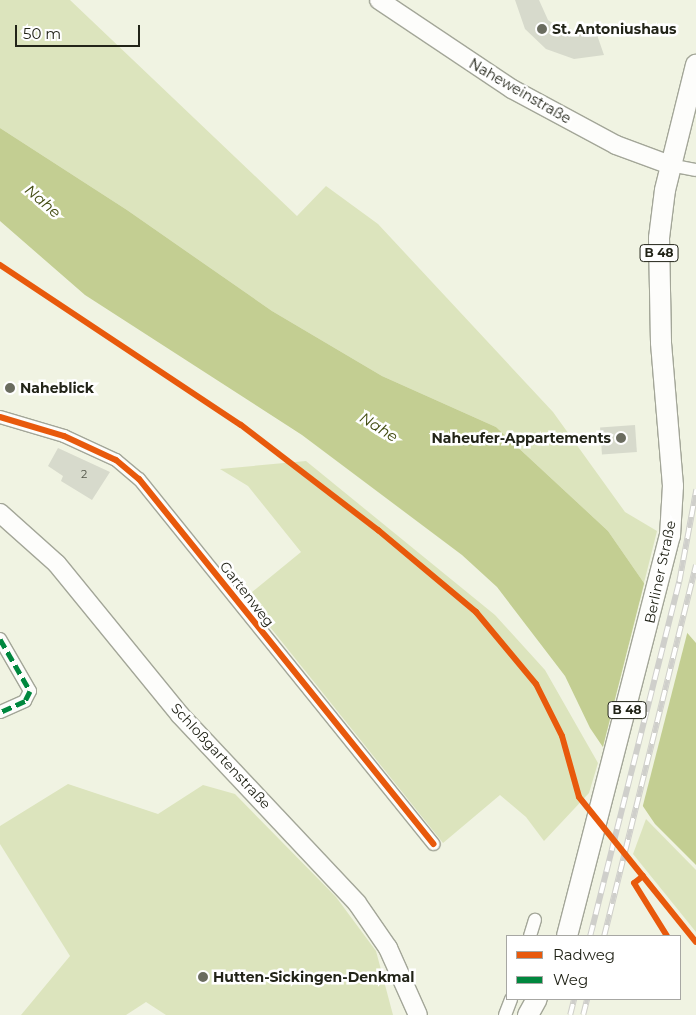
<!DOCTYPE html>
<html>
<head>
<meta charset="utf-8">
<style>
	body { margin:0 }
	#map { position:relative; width:696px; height:1015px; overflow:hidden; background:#f0f3e2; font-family:Montserrat,sans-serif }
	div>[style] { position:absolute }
	.green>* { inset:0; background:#dce4bd }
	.water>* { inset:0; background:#c3ce92 }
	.pier>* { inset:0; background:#f0f3e2 }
	.building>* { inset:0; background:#d7dacc; transform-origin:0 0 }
	.roads { filter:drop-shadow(1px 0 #a3a698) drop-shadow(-1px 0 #a3a698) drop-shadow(0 1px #a3a698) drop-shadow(0 -1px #a3a698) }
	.minor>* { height:12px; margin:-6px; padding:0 6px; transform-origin:6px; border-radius:6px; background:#fdfdfb }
	.secondary>* { height:18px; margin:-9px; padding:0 9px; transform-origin:9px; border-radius:9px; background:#fdfdfb }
	.primary>* { height:20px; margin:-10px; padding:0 10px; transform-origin:10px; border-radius:10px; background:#fdfdfb }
	.rail>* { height:5.5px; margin-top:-2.75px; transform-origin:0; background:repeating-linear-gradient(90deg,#fff 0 11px,#cfcfcb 0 22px); box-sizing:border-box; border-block:1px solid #cfcfcb }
	.quiet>* { height:5px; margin-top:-2.5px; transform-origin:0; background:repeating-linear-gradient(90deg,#00873e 0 10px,transparent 0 15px) }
	.cycleway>* { height:6px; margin:-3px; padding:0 3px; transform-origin:3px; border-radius:3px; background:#e8590c }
	.dots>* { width:14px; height:14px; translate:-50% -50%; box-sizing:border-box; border:2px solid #fff; border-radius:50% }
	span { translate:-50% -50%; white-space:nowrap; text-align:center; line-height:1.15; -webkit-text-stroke:5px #fff; paint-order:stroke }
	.number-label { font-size:11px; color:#515447 }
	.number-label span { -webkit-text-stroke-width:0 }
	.shield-label span { padding:1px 4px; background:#fff; border:1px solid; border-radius:4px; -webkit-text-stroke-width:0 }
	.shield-label { font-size:12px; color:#222418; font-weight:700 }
	.poi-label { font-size:14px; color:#222418; font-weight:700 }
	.left { translate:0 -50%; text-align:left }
	.right { translate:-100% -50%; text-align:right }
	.street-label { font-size:14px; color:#222418 }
	.water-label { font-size:15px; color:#424b10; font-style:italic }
	.legend { position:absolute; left:506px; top:935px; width:175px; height:65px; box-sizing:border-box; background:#fff; border:1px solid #a7a7a3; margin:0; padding:6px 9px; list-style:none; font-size:15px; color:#222418 }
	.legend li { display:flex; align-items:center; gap:10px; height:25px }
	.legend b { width:25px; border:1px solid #a7a7a3 }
	.scale { position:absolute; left:15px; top:25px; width:125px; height:22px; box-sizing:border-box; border:2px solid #222418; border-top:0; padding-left:6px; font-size:15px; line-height:18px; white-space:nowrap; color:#222418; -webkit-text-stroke:4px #fff; paint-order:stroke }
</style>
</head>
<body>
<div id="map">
	<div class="green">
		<div style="clip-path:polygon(0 0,70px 0,297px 216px,326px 186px,378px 224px,553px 412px,625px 512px,657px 531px,644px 583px,608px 531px,496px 427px,382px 376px,272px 311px,127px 210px,0 128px)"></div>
		<div style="clip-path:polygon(306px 461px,495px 615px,545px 670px,598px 763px,589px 793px,544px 841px,526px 817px,500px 795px,443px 843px,246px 597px,301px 552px,248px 486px,220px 469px)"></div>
		<div style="clip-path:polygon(68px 784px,158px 814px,203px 785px,235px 794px,336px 897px,376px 951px,393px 1015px,166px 1015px,146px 1002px,126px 1015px,21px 1015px,70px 956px,0 844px,0 826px)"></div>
		<div style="clip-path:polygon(646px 819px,696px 870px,696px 932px,633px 854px)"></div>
	</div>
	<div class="water">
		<div style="clip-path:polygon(0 128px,127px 210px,272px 311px,382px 376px,496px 427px,608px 531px,644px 583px,696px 643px,696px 865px,655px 824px,590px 728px,565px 676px,497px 587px,462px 555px,302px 435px,85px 295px,0 221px)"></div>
	</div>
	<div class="pier">
		<div style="clip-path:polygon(645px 580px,688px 630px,642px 809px,602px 751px)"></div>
	</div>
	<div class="building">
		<div style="clip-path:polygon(515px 0,539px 0,548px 20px,567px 33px,596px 32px,604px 55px,574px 59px,546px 49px,525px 29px)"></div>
		<div style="left:635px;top:425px;width:27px;height:35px;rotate:86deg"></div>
		<div style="clip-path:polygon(58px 448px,110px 472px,92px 500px,61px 481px,63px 476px,48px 466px)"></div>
	</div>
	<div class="roads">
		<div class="minor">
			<div style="left:670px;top:165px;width:26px;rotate:11deg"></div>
			<div style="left:0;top:417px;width:67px;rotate:16.5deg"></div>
			<div style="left:64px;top:436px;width:57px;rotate:24.8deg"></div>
			<div style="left:116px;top:460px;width:30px;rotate:40deg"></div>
			<div style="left:139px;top:479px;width:469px;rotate:51.1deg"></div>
			<div style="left:0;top:639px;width:60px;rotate:60deg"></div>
			<div style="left:30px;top:691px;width:11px;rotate:117deg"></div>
			<div style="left:25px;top:701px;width:27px;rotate:156deg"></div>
			<div style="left:530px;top:936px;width:17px;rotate:-73deg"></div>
			<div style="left:505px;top:1015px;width:17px;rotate:-69deg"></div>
		</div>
		<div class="secondary">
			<div style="left:379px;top:0;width:160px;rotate:33.8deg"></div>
			<div style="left:512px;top:89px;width:118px;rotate:28.3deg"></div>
			<div style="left:616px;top:145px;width:58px;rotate:20.3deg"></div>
			<div style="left:0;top:513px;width:76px;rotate:41.8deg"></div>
			<div style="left:57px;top:564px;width:195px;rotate:50.8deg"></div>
			<div style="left:180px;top:715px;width:258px;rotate:46.7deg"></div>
			<div style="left:357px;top:903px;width:55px;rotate:55.4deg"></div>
			<div style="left:388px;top:948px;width:73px;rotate:65.9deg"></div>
		</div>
		<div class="primary">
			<div style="left:567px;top:936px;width:413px;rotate:-75.6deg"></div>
			<div style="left:670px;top:536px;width:50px;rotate:-86.6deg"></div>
			<div style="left:673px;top:486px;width:144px;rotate:-94.8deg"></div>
			<div style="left:661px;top:342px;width:104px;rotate:-91.1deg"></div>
			<div style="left:659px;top:238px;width:48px;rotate:-82.9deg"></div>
			<div style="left:665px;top:190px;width:129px;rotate:-76.1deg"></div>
			<div style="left:528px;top:1015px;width:18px;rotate:-61deg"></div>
		</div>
	</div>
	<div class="rail">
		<div style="left:590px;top:936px;width:365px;rotate:-75.9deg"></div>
		<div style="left:679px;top:582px;width:94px;rotate:-79.5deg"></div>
		<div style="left:604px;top:936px;width:382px;rotate:-76.1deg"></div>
		<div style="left:570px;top:1015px;width:16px;rotate:-76deg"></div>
		<div style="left:583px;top:1015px;width:16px;rotate:-76deg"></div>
	</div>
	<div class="quiet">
		<div style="left:0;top:639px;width:60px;rotate:60deg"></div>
		<div style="left:30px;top:691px;width:11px;rotate:117deg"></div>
		<div style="left:25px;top:701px;width:27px;rotate:156deg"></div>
	</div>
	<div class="cycleway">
		<div style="left:0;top:265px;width:289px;rotate:33.6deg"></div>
		<div style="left:241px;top:425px;width:173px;rotate:37.5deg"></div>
		<div style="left:378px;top:530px;width:128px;rotate:39.9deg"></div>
		<div style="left:476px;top:612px;width:94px;rotate:50.2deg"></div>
		<div style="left:536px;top:684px;width:58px;rotate:63.4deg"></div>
		<div style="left:562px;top:736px;width:63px;rotate:74.4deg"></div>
		<div style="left:579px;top:797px;width:186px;rotate:51.1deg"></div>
		<div style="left:0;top:417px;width:67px;rotate:16.5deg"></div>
		<div style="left:64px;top:436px;width:57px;rotate:24.8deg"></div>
		<div style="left:116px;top:460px;width:30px;rotate:40deg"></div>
		<div style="left:139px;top:479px;width:469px;rotate:51.1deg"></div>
		<div style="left:643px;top:876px;width:11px;rotate:142deg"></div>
		<div style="left:634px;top:883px;width:62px;rotate:58.1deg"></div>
	</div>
	<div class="dots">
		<div style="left:542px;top:29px;background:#6a6c5f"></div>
		<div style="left:10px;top:388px;background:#6a6c5f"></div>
		<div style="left:621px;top:438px;background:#6a6c5f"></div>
		<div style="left:203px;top:977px;background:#6a6c5f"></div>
	</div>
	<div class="number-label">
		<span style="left:84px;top:474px">2</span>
	</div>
	<div class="shield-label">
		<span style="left:659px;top:253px">B 48</span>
		<span style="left:627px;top:710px">B 48</span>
	</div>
	<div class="poi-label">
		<span class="left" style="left:552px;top:29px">St. Antoniushaus</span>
		<span class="left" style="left:20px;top:388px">Naheblick</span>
		<span class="right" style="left:611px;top:438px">Naheufer-Appartements</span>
		<span class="left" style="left:213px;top:977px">Hutten-Sickingen-Denkmal</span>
	</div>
	<div class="street-label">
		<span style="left:520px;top:91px;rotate:30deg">Naheweinstraße</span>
		<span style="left:660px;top:572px;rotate:-78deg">Berliner Straße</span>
		<span style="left:247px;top:594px;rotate:52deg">Gartenweg</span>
		<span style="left:221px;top:756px;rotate:47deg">Schloßgartenstraße</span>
	</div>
	<div class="water-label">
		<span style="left:43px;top:201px;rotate:41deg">Nahe</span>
		<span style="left:379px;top:427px;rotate:32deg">Nahe</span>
	</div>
	<ul class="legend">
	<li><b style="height:6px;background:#e8590c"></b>Radweg</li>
	<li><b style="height:6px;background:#00873e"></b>Weg</li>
	</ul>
	<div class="scale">50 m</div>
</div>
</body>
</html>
